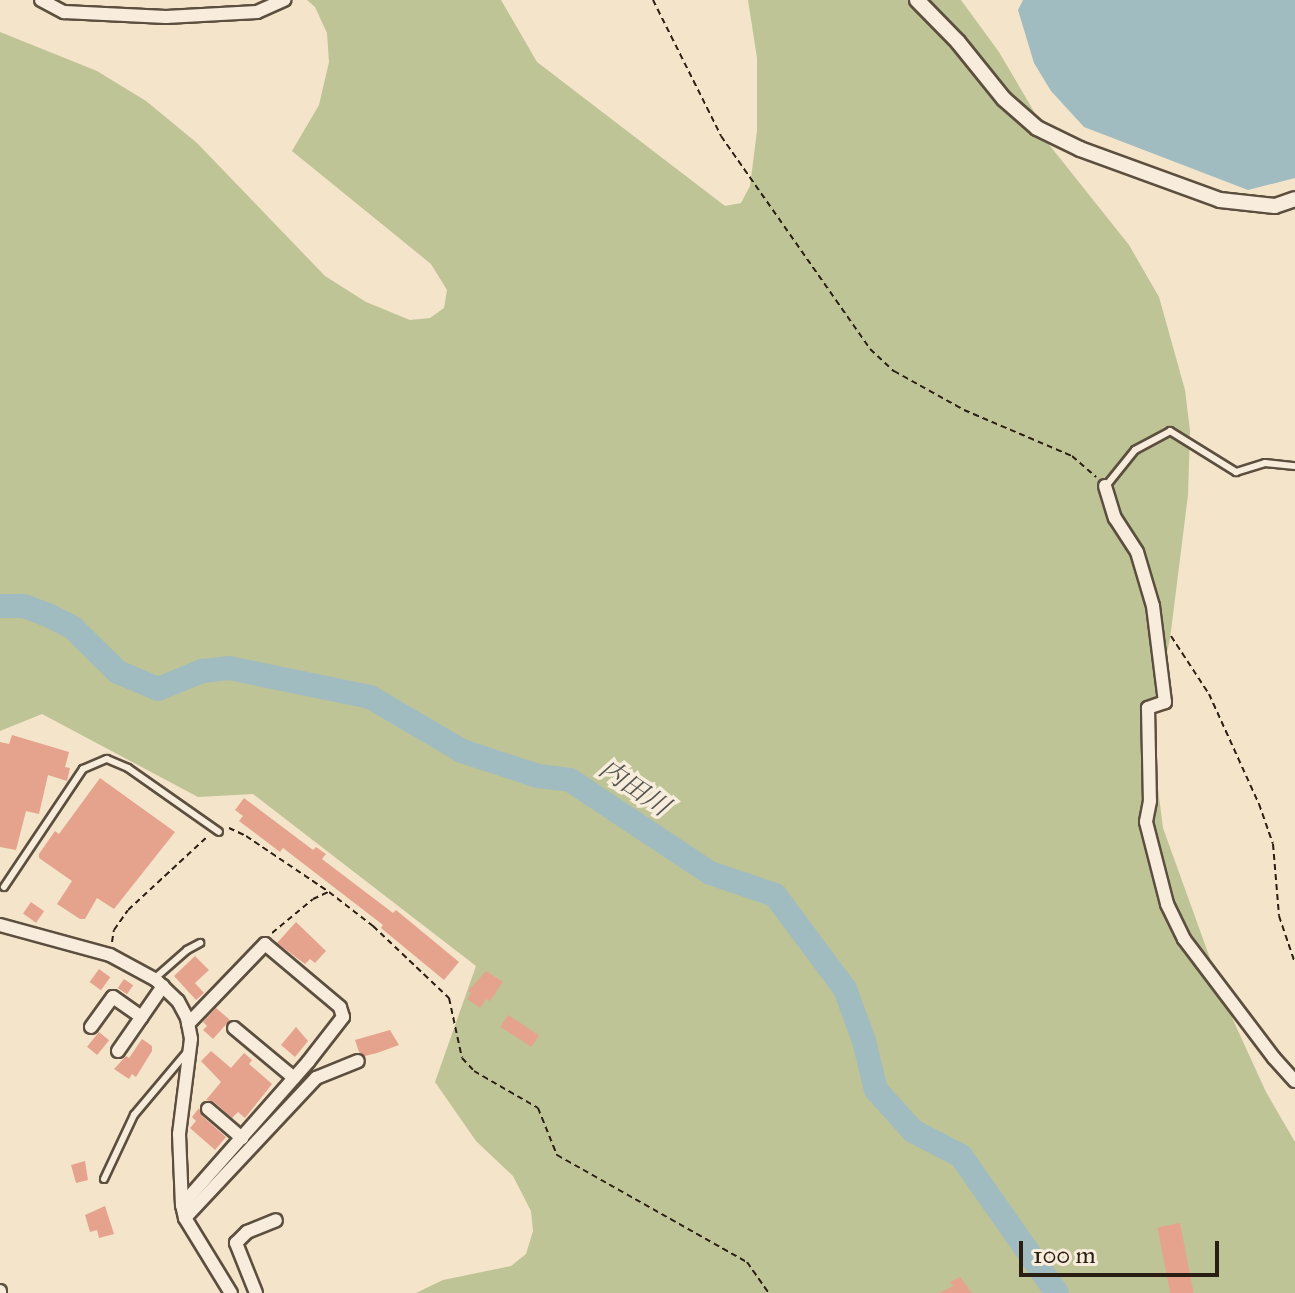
<!DOCTYPE html>
<html>
<head>
<meta charset="utf-8">
<style>
	body { margin:0 }
	#map { position:relative; width:1295px; height:1293px; overflow:hidden; background:#f4e4c9; font-family:"IM FELL Great Primer","Noto Serif JP",serif }
	div>[style] { position:absolute }
	.green>* { inset:0; background:#bec495 }
	.water>* { inset:0; background:#a0bcc0 }
	.river>* { height:24px; margin:-12px; padding:0 12px; transform-origin:12px; border-radius:12px; background:#a0bcc0 }
	.building>* { inset:0; background:#e5a38e; transform-origin:0 0 }
	.path>* { height:2px; margin-top:-1px; transform-origin:0; background:repeating-linear-gradient(90deg,#2a1d11 0 6px,transparent 0 10px) }
	.roads { filter:drop-shadow(2px 0 #5c4f3f) drop-shadow(-2px 0 #5c4f3f) drop-shadow(0 2px #5c4f3f) drop-shadow(0 -2px #5c4f3f) }
	.service>* { height:6px; margin:-3px; padding:0 3px; transform-origin:3px; border-radius:3px; background:#f8eddc }
	.minor>* { height:12px; margin:-6px; padding:0 6px; transform-origin:6px; border-radius:6px; background:#f8eddc }
	.tertiary>* { height:14px; margin:-7px; padding:0 7px; transform-origin:7px; border-radius:7px; background:#f8eddc }
	span { translate:-50% -50%; white-space:nowrap; text-align:center; line-height:1.15; -webkit-text-stroke:7px #f8eddc; paint-order:stroke }
	.water-label { font-size:26px; color:#53554e; font-style:italic }
	.scale { position:absolute; left:1019px; top:1241px; width:200px; height:36px; box-sizing:border-box; border:4px solid #2a1d11; border-top:0; padding-left:10px; font-size:24px; line-height:28px; white-space:nowrap; color:#2a1d11; -webkit-text-stroke:6px #f8eddc; paint-order:stroke }
</style>
</head>
<body>
<div id="map">
	<div class="green">
		<div style="clip-path:polygon(307px 0,501px 0,537px 62px,725px 206px,741px 203px,750px 186px,757px 131px,757px 58px,748px 0,961px 0,999px 52px,1036px 115px,1043px 137px,1129px 245px,1159px 297px,1185px 390px,1190px 431px,1188px 495px,1170px 639px,1154px 707px,1154px 757px,1163px 828px,1229px 1011px,1266px 1092px,1295px 1142px,1295px 1293px,416px 1293px,443px 1280px,511px 1266px,526px 1254px,533px 1231px,531px 1211px,513px 1176px,476px 1141px,435px 1082px,476px 966px,253px 794px,198px 797px,42px 714px,0 731px,0 32px,97px 71px,146px 101px,197px 143px,325px 276px,366px 302px,410px 320px,430px 318px,444px 308px,447px 290px,431px 264px,292px 151px,319px 105px,329px 62px,327px 33px,315px 7px)"></div>
	</div>
	<div class="water">
		<div style="clip-path:polygon(1023px 0,1295px 0,1295px 178px,1248px 190px,1084px 127px,1051px 91px,1034px 63px,1018px 10px)"></div>
	</div>
	<div class="river">
		<div style="left:0;top:606px;width:24px"></div>
		<div style="left:24px;top:606px;width:26px;rotate:21deg"></div>
		<div style="left:48px;top:615px;width:28px;rotate:27deg"></div>
		<div style="left:73px;top:628px;width:63px;rotate:44.4deg"></div>
		<div style="left:118px;top:672px;width:43px;rotate:23deg"></div>
		<div style="left:158px;top:689px;width:48px;rotate:-22.2deg"></div>
		<div style="left:202px;top:671px;width:27px;rotate:-6deg"></div>
		<div style="left:229px;top:668px;width:144px;rotate:11.6deg"></div>
		<div style="left:370px;top:697px;width:107px;rotate:30.4deg"></div>
		<div style="left:462px;top:751px;width:80px;rotate:18.2deg"></div>
		<div style="left:538px;top:776px;width:32px;rotate:7deg"></div>
		<div style="left:570px;top:780px;width:168px;rotate:33.6deg"></div>
		<div style="left:710px;top:873px;width:69px;rotate:18.7deg"></div>
		<div style="left:775px;top:895px;width:117px;rotate:53.3deg"></div>
		<div style="left:845px;top:989px;width:55px;rotate:69.9deg"></div>
		<div style="left:864px;top:1041px;width:50px;rotate:76.2deg"></div>
		<div style="left:876px;top:1090px;width:55px;rotate:47.9deg"></div>
		<div style="left:913px;top:1131px;width:54px;rotate:27.5deg"></div>
		<div style="left:961px;top:1156px;width:167px;rotate:55deg"></div>
	</div>
	<div class="building">
		<div style="clip-path:polygon(12px 735px,69px 752px,65px 767px,70px 768px,67px 781px,48px 775px,39px 814px,26px 811px,16px 850px,0 847px,0 742px,9px 744px)"></div>
		<div style="clip-path:polygon(100px 778px,175px 832px,114px 909px,97px 898px,85px 919px,80px 919px,57px 904px,72px 881px,39px 858px,39px 854px,55px 831px,59px 834px)"></div>
		<div style="clip-path:polygon(244px 798px,313px 850px,316px 847px,326px 854px,322px 859px,393px 913px,396px 910px,459px 962px,444px 980px,381px 928px,383px 925px,283px 848px,280px 852px,239px 821px,243px 816px,235px 810px)"></div>
		<div style="left:31px;top:902px;width:16px;height:14px;rotate:35deg"></div>
		<div style="clip-path:polygon(296px 922px,326px 951px,315px 963px,310px 959px,305px 964px,277px 943px)"></div>
		<div style="clip-path:polygon(195px 956px,209px 970px,195px 983px,204px 993px,196px 1000px,174px 976px)"></div>
		<div style="left:99px;top:969px;width:14px;height:16px;rotate:36deg"></div>
		<div style="clip-path:polygon(486px 971px,503px 982px,490px 1001px,486px 999px,480px 1008px,467px 999px,471px 993px,468px 991px)"></div>
		<div style="left:124px;top:979px;width:11px;height:11px;rotate:34deg"></div>
		<div style="clip-path:polygon(216px 1008px,230px 1020px,213px 1039px,203px 1030px,207px 1026px,203px 1022px)"></div>
		<div style="left:508px;top:1015px;width:37px;height:14px;rotate:33deg"></div>
		<div style="clip-path:polygon(296px 1027px,308px 1041px,295px 1057px,281px 1045px)"></div>
		<div style="clip-path:polygon(390px 1030px,399px 1045px,377px 1053px,365px 1056px,359px 1052px,355px 1040px)"></div>
		<div style="left:99px;top:1032px;width:13px;height:19px;rotate:39deg"></div>
		<div style="clip-path:polygon(142px 1039px,152px 1046px,152px 1051px,136px 1077px,132px 1074px,129px 1079px,114px 1069px,126px 1056px,129px 1058px)"></div>
		<div style="clip-path:polygon(211px 1051px,231px 1068px,244px 1053px,252px 1060px,249px 1064px,272px 1084px,245px 1118px,238px 1112px,232px 1118px,214px 1102px,206px 1100px,221px 1082px,201px 1061px)"></div>
		<div style="clip-path:polygon(199px 1108px,202px 1116px,226px 1137px,215px 1150px,190px 1128px,196px 1121px,192px 1117px)"></div>
		<div style="clip-path:polygon(85px 1161px,88px 1180px,76px 1183px,71px 1165px)"></div>
		<div style="clip-path:polygon(105px 1206px,114px 1234px,99px 1238px,97px 1230px,90px 1232px,85px 1215px)"></div>
		<div style="left:1180px;top:1223px;width:71px;height:23px;rotate:79deg"></div>
		<div style="clip-path:polygon(960px 1277px,972px 1293px,939px 1293px,953px 1286px,950px 1282px)"></div>
	</div>
	<div class="path">
		<div style="left:653px;top:0;width:152px;rotate:63.4deg"></div>
		<div style="left:721px;top:136px;width:260px;rotate:55deg"></div>
		<div style="left:870px;top:349px;width:33px;rotate:43deg"></div>
		<div style="left:894px;top:371px;width:80px;rotate:29.1deg"></div>
		<div style="left:964px;top:410px;width:117px;rotate:23.1deg"></div>
		<div style="left:1072px;top:456px;width:32px;rotate:41deg"></div>
		<div style="left:1171px;top:636px;width:69px;rotate:56.8deg"></div>
		<div style="left:1209px;top:694px;width:121px;rotate:65.6deg"></div>
		<div style="left:1259px;top:804px;width:42px;rotate:70.7deg"></div>
		<div style="left:1273px;top:844px;width:72px;rotate:85.2deg"></div>
		<div style="left:1279px;top:916px;width:50px;rotate:71.2deg"></div>
		<div style="left:229px;top:828px;width:19px;rotate:25deg"></div>
		<div style="left:246px;top:836px;width:100px;rotate:34deg"></div>
		<div style="left:329px;top:892px;width:56px;rotate:37.7deg"></div>
		<div style="left:373px;top:926px;width:105px;rotate:43.5deg"></div>
		<div style="left:449px;top:998px;width:61px;rotate:77.8deg"></div>
		<div style="left:462px;top:1058px;width:18px;rotate:47deg"></div>
		<div style="left:474px;top:1071px;width:74px;rotate:30deg"></div>
		<div style="left:538px;top:1108px;width:51px;rotate:68deg"></div>
		<div style="left:557px;top:1155px;width:218px;rotate:29.4deg"></div>
		<div style="left:747px;top:1262px;width:38px;rotate:55deg"></div>
		<div style="left:272px;top:933px;width:53px;rotate:-39.7deg"></div>
		<div style="left:313px;top:899px;width:17px;rotate:-25deg"></div>
		<div style="left:112px;top:942px;width:12px;rotate:-81deg"></div>
		<div style="left:114px;top:930px;width:24px;rotate:-55deg"></div>
		<div style="left:128px;top:910px;width:109px;rotate:-42.8deg"></div>
	</div>
	<div class="roads">
		<div class="service">
			<div style="left:1106px;top:486px;width:46px;rotate:-51.1deg"></div>
			<div style="left:1135px;top:450px;width:40px;rotate:-28deg"></div>
			<div style="left:1170px;top:431px;width:78px;rotate:31.8deg"></div>
			<div style="left:1236px;top:472px;width:30px;rotate:-17deg"></div>
			<div style="left:1265px;top:463px;width:30px;rotate:6deg"></div>
			<div style="left:4px;top:887px;width:142px;rotate:-56.2deg"></div>
			<div style="left:83px;top:769px;width:26px;rotate:-23deg"></div>
			<div style="left:107px;top:759px;width:23px;rotate:23deg"></div>
			<div style="left:128px;top:768px;width:111px;rotate:35.1deg"></div>
			<div style="left:154px;top:979px;width:44px;rotate:-41.3deg"></div>
			<div style="left:187px;top:950px;width:15px;rotate:-28deg"></div>
			<div style="left:104px;top:1179px;width:71px;rotate:-64.9deg"></div>
			<div style="left:134px;top:1115px;width:82px;rotate:-49.9deg"></div>
		</div>
		<div class="minor">
			<div style="left:41px;top:0;width:26px;rotate:28deg"></div>
			<div style="left:64px;top:12px;width:102px;rotate:2.8deg"></div>
			<div style="left:166px;top:17px;width:91px;rotate:-3.1deg"></div>
			<div style="left:257px;top:12px;width:30px;rotate:-24deg"></div>
			<div style="left:1105px;top:486px;width:34px;rotate:73deg"></div>
			<div style="left:1115px;top:518px;width:40px;rotate:57.1deg"></div>
			<div style="left:1137px;top:552px;width:56px;rotate:73.5deg"></div>
			<div style="left:1153px;top:606px;width:97px;rotate:82.9deg"></div>
			<div style="left:1165px;top:702px;width:18px;rotate:161deg"></div>
			<div style="left:1148px;top:708px;width:93px;rotate:88.8deg"></div>
			<div style="left:1150px;top:801px;width:21px;rotate:101deg"></div>
			<div style="left:1146px;top:822px;width:85px;rotate:75.6deg"></div>
			<div style="left:1167px;top:904px;width:39px;rotate:64deg"></div>
			<div style="left:1184px;top:939px;width:149px;rotate:52.9deg"></div>
			<div style="left:1274px;top:1058px;width:31px;rotate:48deg"></div>
			<div style="left:0;top:925px;width:114px;rotate:15.3deg"></div>
			<div style="left:110px;top:955px;width:52px;rotate:28.5deg"></div>
			<div style="left:156px;top:980px;width:30px;rotate:44deg"></div>
			<div style="left:178px;top:1001px;width:19px;rotate:62deg"></div>
			<div style="left:187px;top:1018px;width:21px;rotate:79deg"></div>
			<div style="left:191px;top:1039px;width:96px;rotate:97.2deg"></div>
			<div style="left:179px;top:1134px;width:71px;rotate:87.6deg"></div>
			<div style="left:182px;top:1205px;width:13px;rotate:77deg"></div>
			<div style="left:185px;top:1218px;width:88px;rotate:58.5deg"></div>
			<div style="left:91px;top:1027px;width:37px;rotate:-54deg"></div>
			<div style="left:113px;top:997px;width:35px;rotate:35deg"></div>
			<div style="left:234px;top:1028px;width:78px;rotate:39.8deg"></div>
			<div style="left:118px;top:1051px;width:79px;rotate:-55.3deg"></div>
			<div style="left:208px;top:1109px;width:45px;rotate:40.5deg"></div>
			<div style="left:182px;top:1205px;width:191px;rotate:-48.6deg"></div>
			<div style="left:308px;top:1062px;width:57px;rotate:-52.1deg"></div>
			<div style="left:343px;top:1017px;width:10px;rotate:-107deg"></div>
			<div style="left:340px;top:1007px;width:98px;rotate:-140deg"></div>
			<div style="left:265px;top:944px;width:111px;rotate:133.9deg"></div>
			<div style="left:185px;top:1218px;width:192px;rotate:-46.9deg"></div>
			<div style="left:316px;top:1078px;width:45px;rotate:-22deg"></div>
			<div style="left:0;top:1291px;width:2px;rotate:90deg"></div>
			<div style="left:256px;top:1293px;width:54px;rotate:-111.8deg"></div>
			<div style="left:236px;top:1243px;width:16px;rotate:-45deg"></div>
			<div style="left:247px;top:1232px;width:31px;rotate:-22deg"></div>
		</div>
		<div class="tertiary">
			<div style="left:917px;top:0;width:59px;rotate:45.7deg"></div>
			<div style="left:958px;top:42px;width:73px;rotate:51.1deg"></div>
			<div style="left:1004px;top:99px;width:44px;rotate:41.3deg"></div>
			<div style="left:1037px;top:128px;width:48px;rotate:26deg"></div>
			<div style="left:1080px;top:149px;width:149px;rotate:20deg"></div>
			<div style="left:1220px;top:200px;width:55px;rotate:6.2deg"></div>
			<div style="left:1275px;top:206px;width:21px;rotate:-19deg"></div>
		</div>
	</div>
	<div class="water-label">
		<span style="left:634px;top:788px;rotate:34deg">内田川</span>
	</div>
	<div class="scale">100 m</div>
</div>
</body>
</html>
